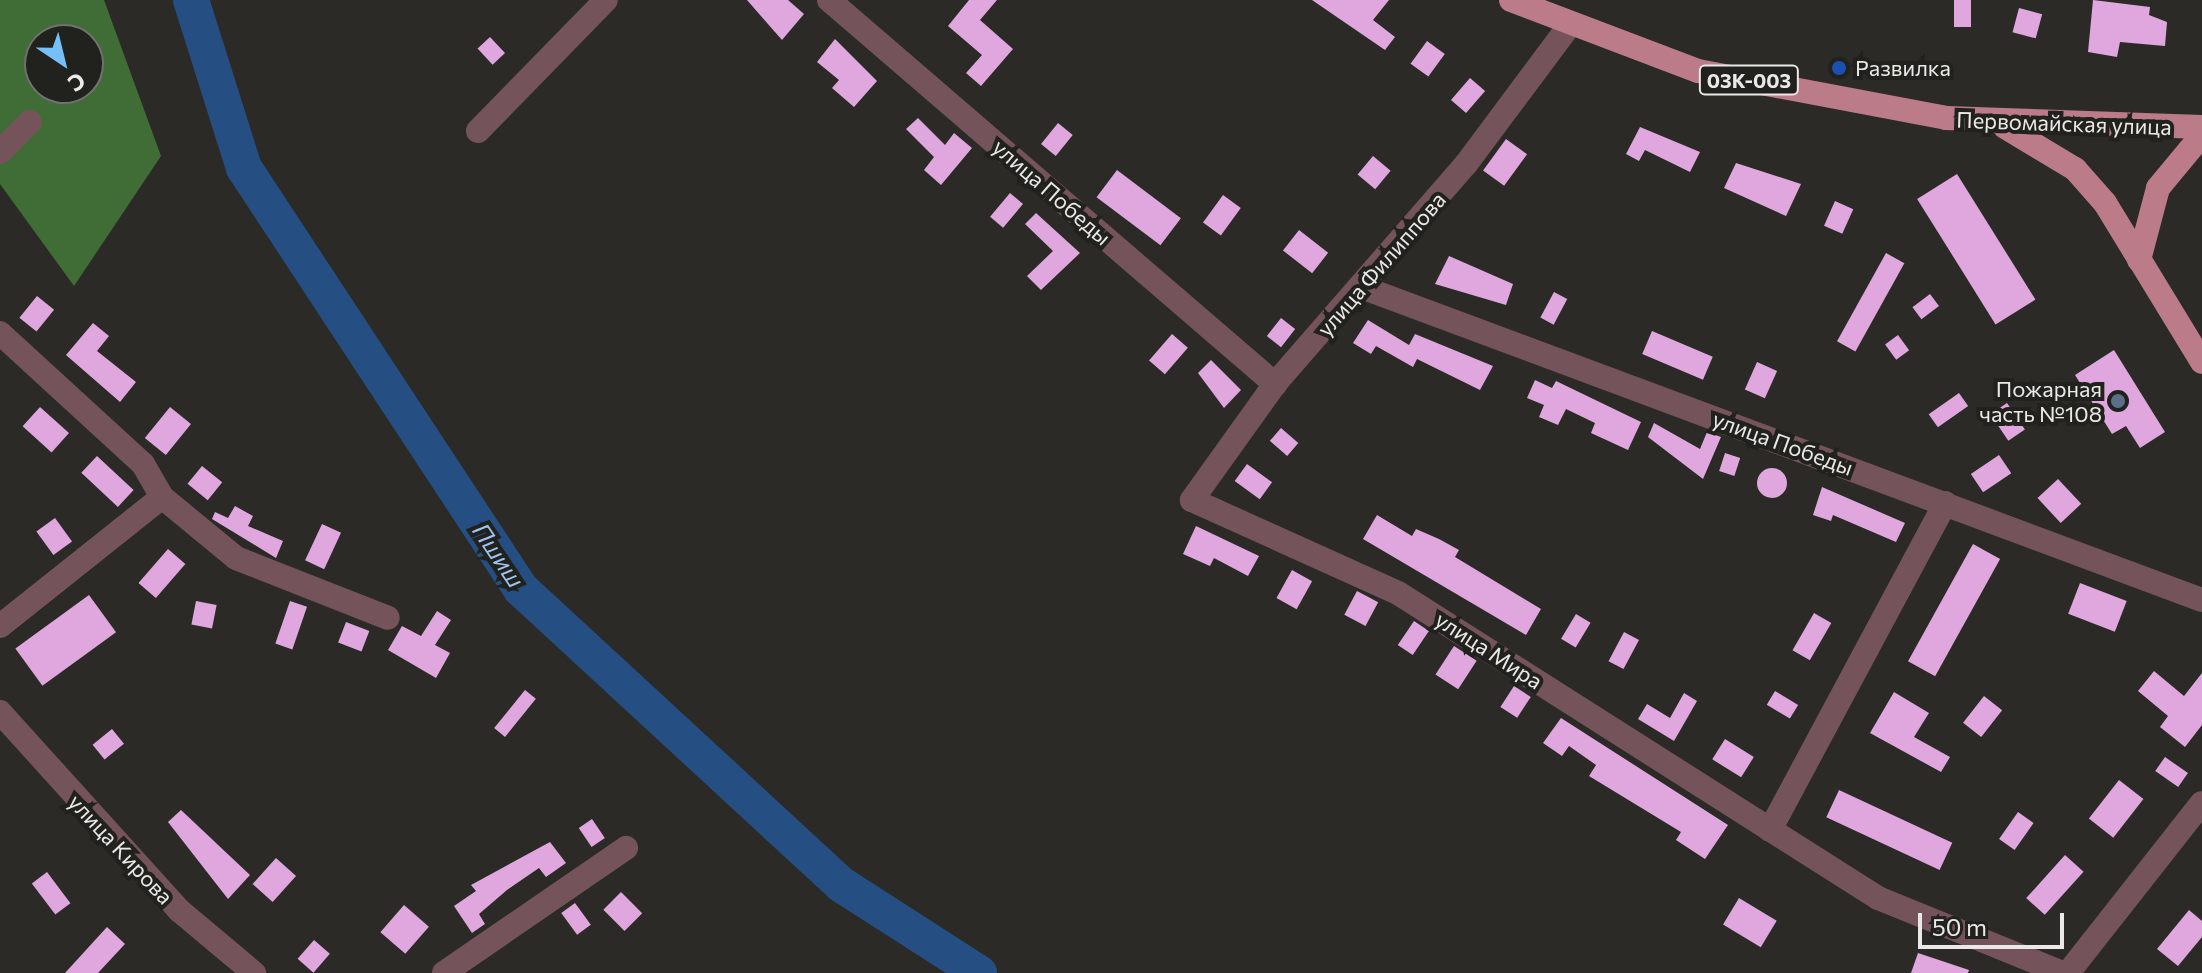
<!DOCTYPE html>
<html>
<head>
<meta charset="utf-8">
<style>
	body { margin:0 }
	#map { position:relative; width:2202px; height:973px; overflow:hidden; background:#2b2a27; font-family:Commissioner,sans-serif }
	div>[style] { position:absolute }
	.forest>* { inset:0; background:#406d35 }
	.river>* { height:36px; margin:-18px; padding:0 18px; transform-origin:18px; border-radius:18px; background:#254e82 }
	.building>* { inset:0; background:#dfa7dd; transform-origin:0 0 }
	.round { border-radius:50% }
	.minor>* { height:24px; margin:-12px; padding:0 12px; transform-origin:12px; border-radius:12px; background:#74535a }
	.major>* { height:24px; margin:-12px; padding:0 12px; transform-origin:12px; border-radius:12px; background:#bc7b89 }
	.dots>* { width:22px; height:22px; translate:-50% -50%; box-sizing:border-box; border:4px solid #21211d; border-radius:50% }
	span { translate:-50% -50%; white-space:nowrap; text-align:center; line-height:1.15; -webkit-text-stroke:8px #21211d; paint-order:stroke }
	.shield-label span { padding:2px 6px; background:#21211d; border:2px solid; border-radius:6px; -webkit-text-stroke-width:0 }
	.shield-label { font-size:20px; color:#eae9e7; font-weight:700 }
	.poi-label { font-size:22px; color:#eae9e7 }
	.left { translate:0 -50%; text-align:left }
	.right { translate:-100% -50%; text-align:right }
	.street-label { font-size:22px; color:#eae9e7 }
	.water-label { font-size:24px; color:#9fc3f1; font-style:italic }
	.north { position:absolute; left:24px; top:24px; width:80px; height:80px; box-sizing:border-box; background:#21211d; border:2px solid #71716e; border-radius:50%; rotate:145deg; font-size:22px; font-weight:700; line-height:32px; text-align:center; color:#eae9e7 }
	.north::after { content:''; display:block; margin:auto; width:28px; height:36px; background:#77c0f7; clip-path:polygon(50% 0,100% 100%,50% 72%,0 100%) }
	.scale { position:absolute; left:1918px; top:913px; width:146px; height:36px; box-sizing:border-box; border:4px solid #eae9e7; border-top:0; padding-left:10px; font-size:24px; line-height:28px; white-space:nowrap; color:#eae9e7; -webkit-text-stroke:6px #21211d; paint-order:stroke }
</style>
</head>
<body>
<div id="map">
	<div class="forest">
		<div style="clip-path:polygon(evenodd,0 0,104px 0,161px 156px,74px 286px,0 184px,0 0,40px 40px,88px 40px,88px 88px,40px 88px,40px 40px)"></div>
	</div>
	<div class="river">
		<div style="left:191px;top:0;width:176px;rotate:72.5deg"></div>
		<div style="left:244px;top:168px;width:504px;rotate:56.66deg"></div>
		<div style="left:521px;top:589px;width:437px;rotate:42.7deg"></div>
		<div style="left:842px;top:885px;width:163px;rotate:32.7deg"></div>
	</div>
	<div class="building">
		<div style="clip-path:polygon(747px 0,788px 0,804px 14px,782px 40px)"></div>
		<div style="clip-path:polygon(969px 0,997px 0,980px 20px,1013px 49px,981px 86px,966px 73px,982px 55px,948px 26px)"></div>
		<div style="clip-path:polygon(1312px 0,1389px 0,1373px 20px,1395px 37px,1385px 50px)"></div>
		<div style="left:1954px;top:0;width:17px;height:27px"></div>
		<div style="clip-path:polygon(2093px 0,2150px 7px,2149px 15px,2167px 22px,2165px 46px,2120px 42px,2117px 57px,2088px 52px)"></div>
		<div style="left:2019px;top:8px;width:24px;height:25px;rotate:15deg"></div>
		<div style="left:490px;top:37px;width:22px;height:17px;rotate:47deg"></div>
		<div style="clip-path:polygon(835px 39px,877px 81px,854px 107px,832px 88px,839px 80px,817px 62px)"></div>
		<div style="left:1427px;top:41px;width:22px;height:28px;rotate:36deg"></div>
		<div style="left:1470px;top:78px;width:20px;height:29px;rotate:41deg"></div>
		<div style="clip-path:polygon(918px 118px,945px 145px,954px 133px,972px 148px,941px 185px,924px 170px,934px 157px,906px 129px)"></div>
		<div style="left:1058px;top:123px;width:19px;height:27px;rotate:39deg"></div>
		<div style="clip-path:polygon(1640px 127px,1700px 152px,1690px 172px,1645px 150px,1639px 161px,1626px 154px)"></div>
		<div style="left:1506px;top:139px;width:26px;height:39px;rotate:36deg"></div>
		<div style="left:1373px;top:156px;width:23px;height:24px;rotate:40deg"></div>
		<div style="clip-path:polygon(1736px 163px,1801px 184px,1786px 216px,1724px 188px)"></div>
		<div style="left:1117px;top:170px;width:80px;height:34px;rotate:37deg"></div>
		<div style="left:1957px;top:174px;width:148px;height:47px;rotate:58deg"></div>
		<div style="left:1010px;top:193px;width:17px;height:31px;rotate:40deg"></div>
		<div style="left:1223px;top:195px;width:22px;height:34px;rotate:36deg"></div>
		<div style="left:1835px;top:201px;width:20px;height:27px;rotate:24deg"></div>
		<div style="clip-path:polygon(1036px 213px,1080px 253px,1041px 290px,1027px 276px,1053px 251px,1025px 224px)"></div>
		<div style="left:1299px;top:230px;width:37px;height:26px;rotate:38deg"></div>
		<div style="left:1886px;top:253px;width:21px;height:101px;rotate:29deg"></div>
		<div style="clip-path:polygon(1449px 256px,1513px 284px,1506px 305px,1435px 284px)"></div>
		<div style="left:1554px;top:292px;width:15px;height:29px;rotate:28deg"></div>
		<div style="left:1930px;top:294px;width:15px;height:22px;rotate:53deg"></div>
		<div style="left:37px;top:296px;width:22px;height:28px;rotate:39deg"></div>
		<div style="left:1281px;top:318px;width:18px;height:23px;rotate:38deg"></div>
		<div style="clip-path:polygon(1368px 320px,1409px 345px,1415px 334px,1493px 366px,1480px 390px,1417px 359px,1413px 367px,1376px 346px,1371px 354px,1353px 343px)"></div>
		<div style="clip-path:polygon(93px 323px,109px 336px,97px 351px,136px 382px,120px 402px,66px 355px)"></div>
		<div style="left:1652px;top:331px;width:66px;height:25px;rotate:23deg"></div>
		<div style="left:1172px;top:334px;width:21px;height:35px;rotate:41deg"></div>
		<div style="left:1898px;top:335px;width:19px;height:16px;rotate:54deg"></div>
		<div style="clip-path:polygon(2114px 350px,2165px 432px,2140px 448px,2126px 426px,2112px 434px,2075px 375px)"></div>
		<div style="clip-path:polygon(1211px 360px,1241px 390px,1224px 408px,1198px 373px)"></div>
		<div style="left:1757px;top:362px;width:22px;height:30px;rotate:24deg"></div>
		<div style="clip-path:polygon(1535px 380px,1552px 388px,1556px 381px,1641px 422px,1628px 450px,1591px 433px,1595px 423px,1566px 409px,1558px 425px,1539px 417px,1544px 405px,1527px 398px)"></div>
		<div style="left:1959px;top:393px;width:16px;height:37px;rotate:55deg"></div>
		<div style="left:2007px;top:403px;width:32px;height:20px;rotate:56deg"></div>
		<div style="left:40px;top:407px;width:39px;height:26px;rotate:42deg"></div>
		<div style="left:170px;top:407px;width:27px;height:40px;rotate:39deg"></div>
		<div style="clip-path:polygon(1654px 423px,1700px 449px,1707px 432px,1721px 437px,1703px 479px,1648px 437px)"></div>
		<div style="left:1281px;top:428px;width:23px;height:17px;rotate:41deg"></div>
		<div style="left:1725px;top:453px;width:16px;height:19px;rotate:18deg"></div>
		<div style="left:1999px;top:455px;width:22px;height:34px;rotate:56deg"></div>
		<div style="left:97px;top:456px;width:50px;height:23px;rotate:43deg"></div>
		<div style="left:1247px;top:464px;width:31px;height:21px;rotate:36deg"></div>
		<div style="left:202px;top:466px;width:26px;height:23px;rotate:39deg"></div>
		<div class="round" style="left:1757px;top:468px;width:30px;height:30px"></div>
		<div style="left:2058px;top:479px;width:34px;height:28px;rotate:47deg"></div>
		<div style="clip-path:polygon(1822px 487px,1905px 523px,1896px 542px,1833px 515px,1831px 521px,1813px 515px)"></div>
		<div style="clip-path:polygon(235px 506px,253px 516px,248px 526px,283px 541px,276px 558px,212px 519px,215px 512px,228px 518px)"></div>
		<div style="clip-path:polygon(1377px 515px,1412px 536px,1416px 529px,1439px 539px,1459px 550px,1455px 557px,1541px 609px,1526px 635px,1363px 539px)"></div>
		<div style="left:55px;top:518px;width:29px;height:23px;rotate:54deg"></div>
		<div style="left:322px;top:524px;width:21px;height:40px;rotate:25deg"></div>
		<div style="clip-path:polygon(1196px 526px,1259px 556px,1248px 576px,1214px 558px,1210px 566px,1183px 554px)"></div>
		<div style="left:1973px;top:544px;width:31px;height:134px;rotate:29deg"></div>
		<div style="left:168px;top:549px;width:23px;height:45px;rotate:41deg"></div>
		<div style="left:1292px;top:570px;width:23px;height:32px;rotate:29deg"></div>
		<div style="left:2080px;top:583px;width:50px;height:33px;rotate:21deg"></div>
		<div style="left:1357px;top:591px;width:24px;height:27px;rotate:28deg"></div>
		<div style="left:89px;top:595px;width:46px;height:91px;rotate:54deg"></div>
		<div style="left:196px;top:601px;width:21px;height:24px;rotate:11deg"></div>
		<div style="left:290px;top:601px;width:18px;height:45px;rotate:19deg"></div>
		<div style="clip-path:polygon(437px 611px,451px 620px,435px 645px,450px 653px,436px 678px,388px 650px,402px 626px,421px 636px)"></div>
		<div style="left:1814px;top:613px;width:20px;height:43px;rotate:30deg"></div>
		<div style="left:1576px;top:614px;width:17px;height:29px;rotate:31deg"></div>
		<div style="left:1414px;top:621px;width:18px;height:29px;rotate:34deg"></div>
		<div style="left:346px;top:622px;width:25px;height:22px;rotate:21deg"></div>
		<div style="left:1624px;top:632px;width:17px;height:33px;rotate:28deg"></div>
		<div style="left:1454px;top:646px;width:27px;height:34px;rotate:33deg"></div>
		<div style="clip-path:polygon(2154px 671px,2184px 696px,2202px 673px,2202px 725px,2185px 747px,2160px 727px,2168px 716px,2138px 691px)"></div>
		<div style="left:1514px;top:686px;width:20px;height:25px;rotate:33deg"></div>
		<div style="left:525px;top:690px;width:14px;height:49px;rotate:39deg"></div>
		<div style="left:1775px;top:691px;width:27px;height:16px;rotate:31deg"></div>
		<div style="clip-path:polygon(1894px 692px,1929px 713px,1914px 737px,1950px 757px,1941px 772px,1870px 733px)"></div>
		<div style="clip-path:polygon(1684px 693px,1697px 701px,1674px 741px,1638px 719px,1647px 704px,1670px 718px)"></div>
		<div style="left:1984px;top:696px;width:23px;height:34px;rotate:38deg"></div>
		<div style="clip-path:polygon(1561px 718px,1728px 825px,1705px 859px,1676px 840px,1681px 832px,1589px 776px,1596px 765px,1569px 746px,1562px 756px,1543px 743px)"></div>
		<div style="left:112px;top:729px;width:19px;height:25px;rotate:51deg"></div>
		<div style="left:1725px;top:739px;width:34px;height:24px;rotate:32deg"></div>
		<div style="left:2165px;top:757px;width:28px;height:17px;rotate:35deg"></div>
		<div style="left:2119px;top:780px;width:31px;height:49px;rotate:38deg"></div>
		<div style="left:1839px;top:790px;width:125px;height:30px;rotate:25deg"></div>
		<div style="clip-path:polygon(181px 810px,250px 875px,228px 899px,168px 822px)"></div>
		<div style="left:2018px;top:812px;width:19px;height:33px;rotate:35deg"></div>
		<div style="left:592px;top:819px;width:23px;height:16px;rotate:56deg"></div>
		<div style="clip-path:polygon(550px 842px,566px 863px,546px 877px,539px 868px,507px 890px,479px 914px,485px 924px,472px 933px,454px 906px,476px 891px,471px 885px)"></div>
		<div style="left:2065px;top:855px;width:25px;height:58px;rotate:42deg"></div>
		<div style="left:276px;top:858px;width:27px;height:35px;rotate:42deg"></div>
		<div style="left:47px;top:872px;width:39px;height:19px;rotate:53deg"></div>
		<div style="left:621px;top:892px;width:30px;height:25px;rotate:45deg"></div>
		<div style="left:1739px;top:898px;width:44px;height:31px;rotate:31deg"></div>
		<div style="left:575px;top:903px;width:27px;height:17px;rotate:54deg"></div>
		<div style="left:404px;top:905px;width:33px;height:36px;rotate:41deg"></div>
		<div style="clip-path:polygon(2189px 910px,2202px 921px,2202px 937px,2178px 966px,2157px 949px)"></div>
		<div style="clip-path:polygon(107px 927px,125px 944px,98px 973px,65px 973px)"></div>
		<div style="left:314px;top:940px;width:21px;height:25px;rotate:41deg"></div>
		<div style="clip-path:polygon(1918px 953px,1969px 970px,1968px 973px,1911px 973px)"></div>
	</div>
	<div class="minor">
		<div style="left:829px;top:0;width:589px;rotate:40.73deg"></div>
		<div style="left:1569px;top:26px;width:172px;rotate:126.7deg"></div>
		<div style="left:1466px;top:164px;width:291px;rotate:131deg"></div>
		<div style="left:1275px;top:384px;width:143px;rotate:125.6deg"></div>
		<div style="left:1192px;top:500px;width:226px;rotate:24.3deg"></div>
		<div style="left:1398px;top:593px;width:569px;rotate:32.43deg"></div>
		<div style="left:1878px;top:898px;width:200px;rotate:22.1deg"></div>
		<div style="left:478px;top:131px;width:183px;rotate:-45.7deg"></div>
		<div style="left:0;top:152px;width:42px;rotate:-45deg"></div>
		<div style="left:1364px;top:288px;width:894px;rotate:20.42deg"></div>
		<div style="left:0;top:333px;width:194px;rotate:42.5deg"></div>
		<div style="left:143px;top:464px;width:38px;rotate:60deg"></div>
		<div style="left:162px;top:497px;width:96px;rotate:39.5deg"></div>
		<div style="left:236px;top:558px;width:163px;rotate:21.5deg"></div>
		<div style="left:0;top:626px;width:207px;rotate:-38.5deg"></div>
		<div style="left:0;top:712px;width:268px;rotate:47.9deg"></div>
		<div style="left:180px;top:911px;width:97px;rotate:40deg"></div>
		<div style="left:1770px;top:830px;width:371px;rotate:-61.8deg"></div>
		<div style="left:444px;top:973px;width:221px;rotate:-34.5deg"></div>
		<div style="left:2068px;top:973px;width:216px;rotate:-51.8deg"></div>
	</div>
	<div class="major">
		<div style="left:1511px;top:0;width:200px;rotate:20.8deg"></div>
		<div style="left:1698px;top:71px;width:252px;rotate:10.7deg"></div>
		<div style="left:1946px;top:118px;width:256px;rotate:2deg"></div>
		<div style="left:2005px;top:127px;width:82px;rotate:31deg"></div>
		<div style="left:2075px;top:169px;width:45px;rotate:48.6deg"></div>
		<div style="left:2105px;top:203px;width:186px;rotate:58.6deg"></div>
		<div style="left:2139px;top:260px;width:74px;rotate:-75.2deg"></div>
		<div style="left:2158px;top:188px;width:69px;rotate:-50.3deg"></div>
	</div>
	<div class="dots">
		<div style="left:1839px;top:68px;background:#1a4fb4"></div>
		<div style="left:2118px;top:401px;background:#5c6f8a"></div>
	</div>
	<div class="shield-label">
		<span style="left:1749px;top:80px">03К-003</span>
	</div>
	<div class="poi-label">
		<span class="left" style="left:1855px;top:68px">Развилка</span>
		<span class="right" style="left:2102px;top:401px">Пожарная<br>часть №108</span>
	</div>
	<div class="street-label">
		<span style="left:2064px;top:123px;rotate:2deg">Первомайская улица</span>
		<span style="left:1052px;top:192px;rotate:41deg">улица Победы</span>
		<span style="left:1381px;top:264px;rotate:-49deg">улица Филиппова</span>
		<span style="left:1783px;top:443px;rotate:20deg">улица Победы</span>
		<span style="left:1489px;top:650px;rotate:33deg">улица Мира</span>
		<span style="left:121px;top:849px;rotate:47deg">улица Кирова</span>
	</div>
	<div class="water-label">
		<span style="left:499px;top:555px;rotate:56deg">Пшиш</span>
	</div>
	<div class="north">С</div>
	<div class="scale">50 m</div>
</div>
</body>
</html>
